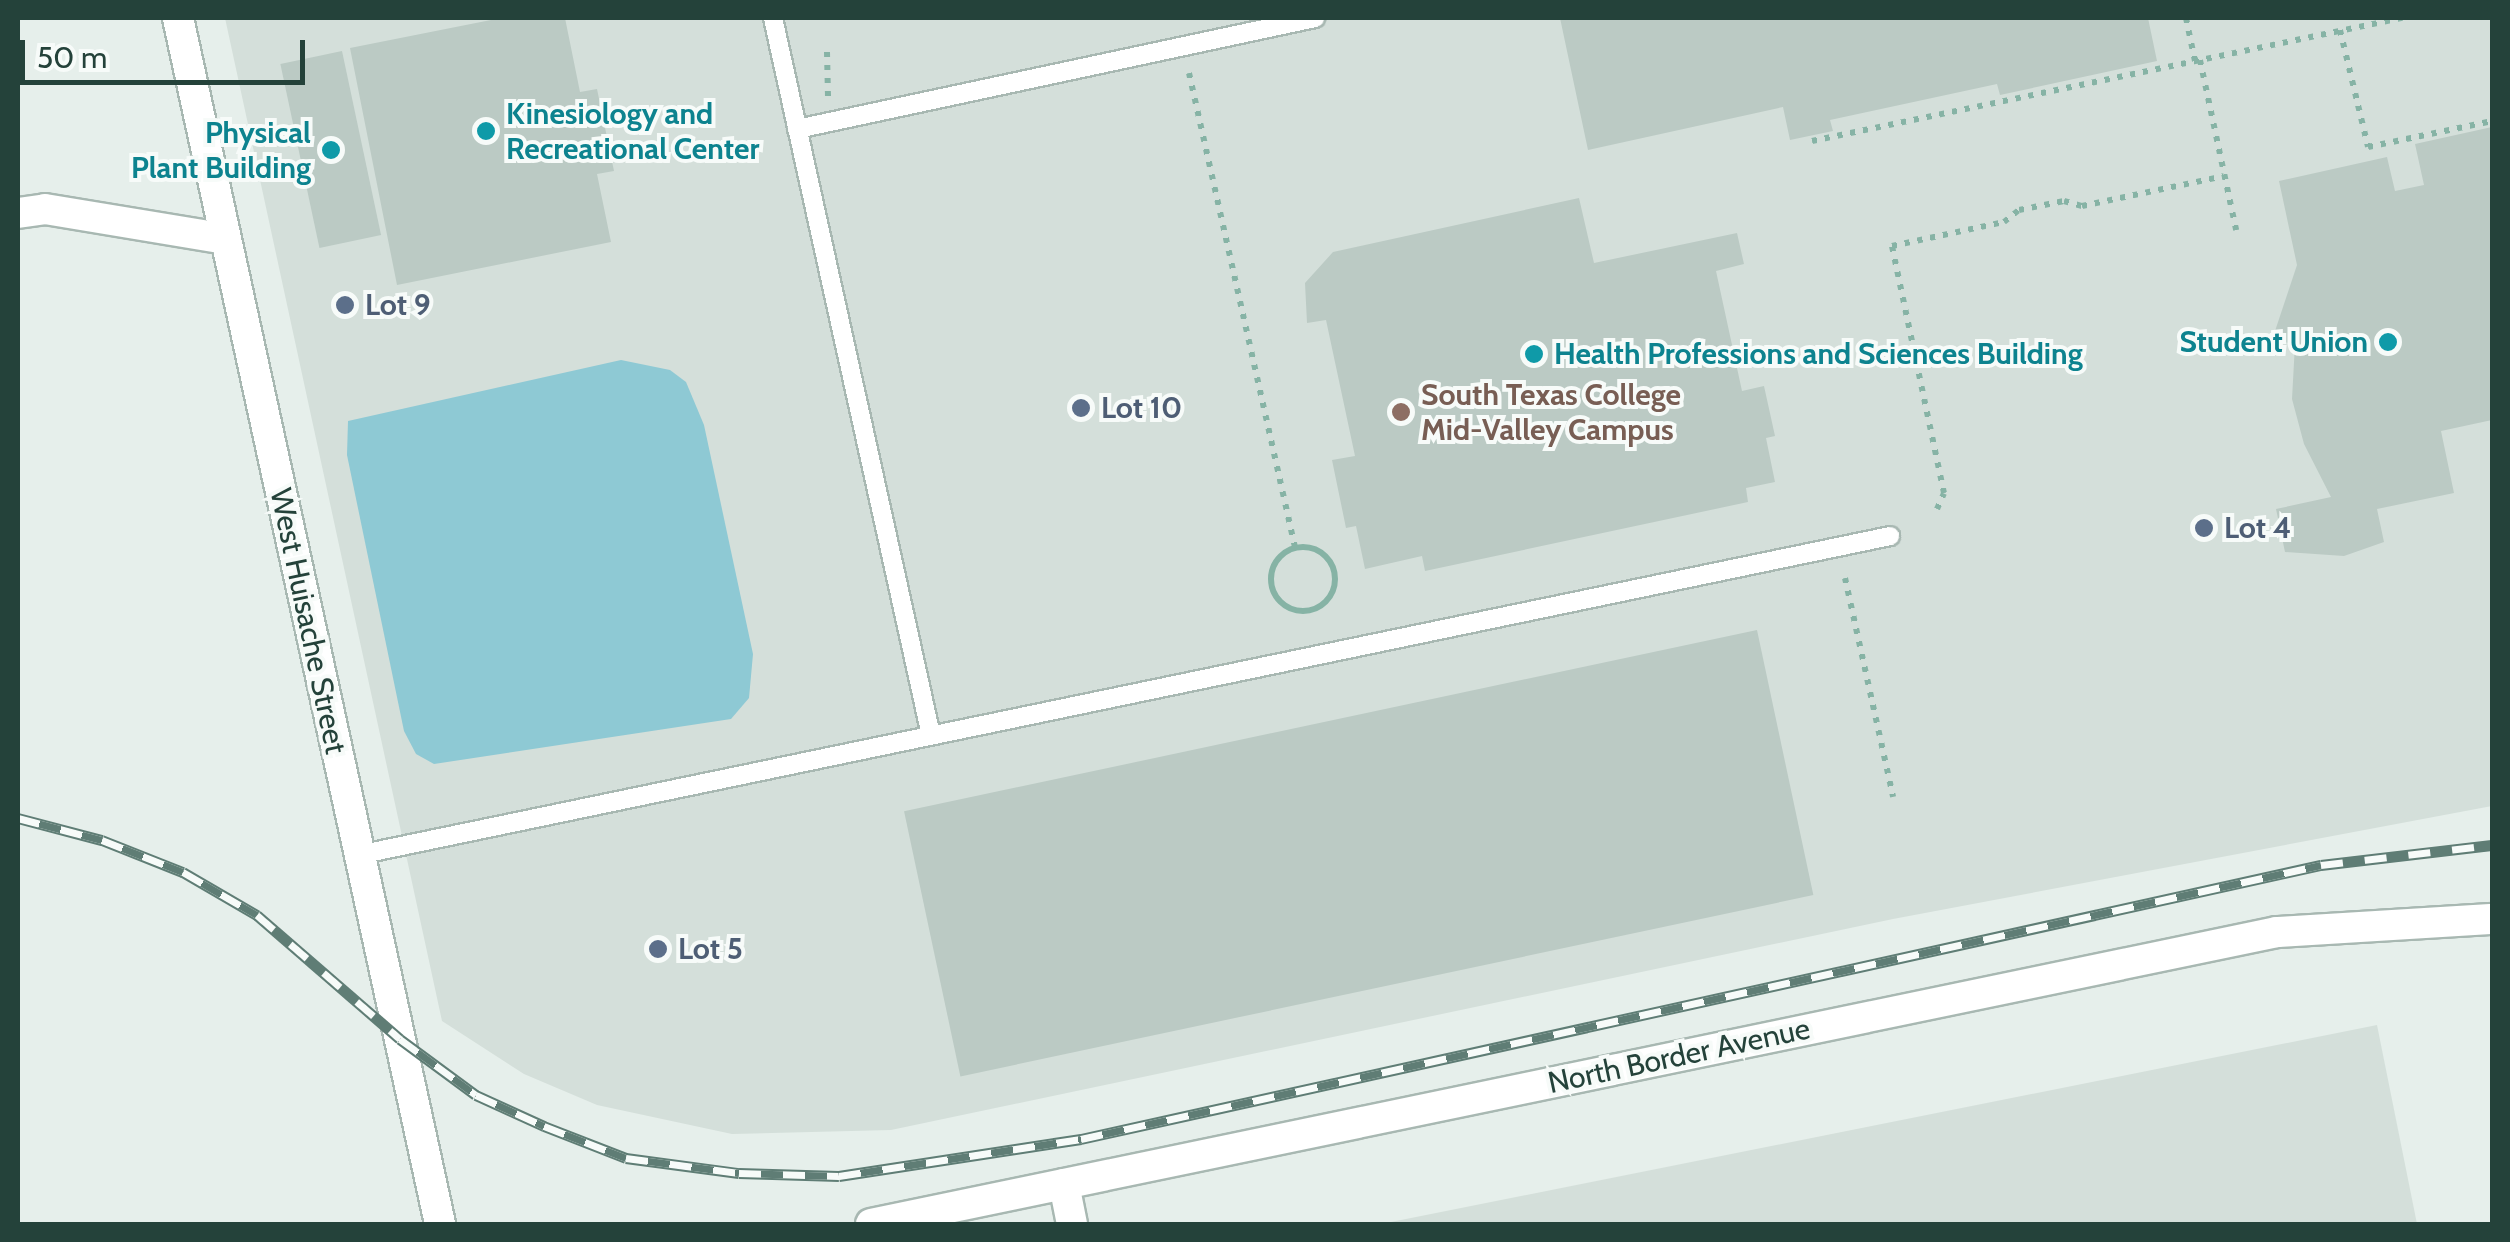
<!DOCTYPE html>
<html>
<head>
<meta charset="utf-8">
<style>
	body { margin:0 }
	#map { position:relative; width:2510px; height:1242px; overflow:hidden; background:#e6efeb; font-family:Cabin,sans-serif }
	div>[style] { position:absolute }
	.built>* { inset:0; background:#d4dfda }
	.water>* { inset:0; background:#8ec9d4 }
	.building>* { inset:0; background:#bbcac4; transform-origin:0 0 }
	.path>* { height:6px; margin-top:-3px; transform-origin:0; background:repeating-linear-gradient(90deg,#86b3a5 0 5px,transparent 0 13px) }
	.path>.ring { margin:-3px; padding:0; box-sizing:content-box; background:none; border:6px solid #86b3a5; border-radius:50% }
	.roads { filter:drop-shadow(2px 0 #a8b8b2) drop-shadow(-2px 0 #a8b8b2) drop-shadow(0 2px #a8b8b2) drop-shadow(0 -2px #a8b8b2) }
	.service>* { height:18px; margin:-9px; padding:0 9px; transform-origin:9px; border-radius:9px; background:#fff }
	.minor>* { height:30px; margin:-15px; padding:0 15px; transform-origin:15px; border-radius:15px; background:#fff }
	.tertiary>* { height:30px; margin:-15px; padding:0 15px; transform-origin:15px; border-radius:15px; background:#fff }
	.rail>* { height:11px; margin-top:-5.5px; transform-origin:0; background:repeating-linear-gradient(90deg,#f7fbf9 0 22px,#5f7d75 0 44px); box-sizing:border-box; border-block:2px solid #5f7d75 }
	.dots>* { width:28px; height:28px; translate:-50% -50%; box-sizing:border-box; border:5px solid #f7fbf9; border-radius:50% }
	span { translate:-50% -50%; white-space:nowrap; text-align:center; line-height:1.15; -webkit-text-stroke:8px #f7fbf9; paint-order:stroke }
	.culture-label { font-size:30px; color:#0d838f; font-weight:700 }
	.left { translate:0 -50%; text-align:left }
	.right { translate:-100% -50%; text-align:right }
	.service-label { font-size:30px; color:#4e5e75; font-weight:700 }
	.education-label { font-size:30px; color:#785e54; font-weight:700 }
	.street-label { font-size:30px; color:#24423a }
	.frame { position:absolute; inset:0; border:20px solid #24423a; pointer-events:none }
	.scale { position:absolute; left:20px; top:40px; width:285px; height:45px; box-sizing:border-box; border:5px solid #24423a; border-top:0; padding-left:12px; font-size:30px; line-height:35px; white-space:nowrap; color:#24423a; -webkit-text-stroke:8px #f7fbf9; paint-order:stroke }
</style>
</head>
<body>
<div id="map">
	<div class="built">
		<div style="clip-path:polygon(225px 18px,2492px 18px,2492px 806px,1893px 919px,891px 1130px,732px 1134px,597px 1105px,524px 1074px,442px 1021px)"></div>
		<div style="clip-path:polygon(2377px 1025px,2417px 1224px,1381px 1224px)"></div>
	</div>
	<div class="water">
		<div style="clip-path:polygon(621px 360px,670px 370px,686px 382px,704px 425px,753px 654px,749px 698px,731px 719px,434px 764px,416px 754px,404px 731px,347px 455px,348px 421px)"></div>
	</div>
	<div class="building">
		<div style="clip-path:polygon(501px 18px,565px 18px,580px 92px,597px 89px,614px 171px,597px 174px,611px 242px,397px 285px,350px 48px)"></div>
		<div style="clip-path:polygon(1560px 18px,2148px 18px,2157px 61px,2000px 95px,1997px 84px,1830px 120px,1833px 131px,1790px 140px,1783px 107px,1588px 150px)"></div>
		<div style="left:342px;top:51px;width:188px;height:63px;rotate:78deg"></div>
		<div style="clip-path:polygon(2492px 127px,2492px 420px,2441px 431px,2454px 493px,2377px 509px,2384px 542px,2344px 556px,2285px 552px,2276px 509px,2331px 497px,2304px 444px,2292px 399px,2295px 344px,2272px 340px,2297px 265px,2279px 181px,2387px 157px,2395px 191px,2424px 185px,2415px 144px)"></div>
		<div style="clip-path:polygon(1579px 198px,1594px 263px,1737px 233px,1744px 264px,1716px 271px,1742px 391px,1764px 386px,1775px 436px,1766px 438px,1775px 482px,1746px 488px,1748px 502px,1425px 571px,1422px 556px,1365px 569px,1356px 526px,1346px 528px,1332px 460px,1355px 456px,1326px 320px,1307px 323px,1305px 283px,1333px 252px)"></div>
		<div style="left:1757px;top:630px;width:271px;height:872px;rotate:78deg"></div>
	</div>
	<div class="path">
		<div style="left:2186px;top:18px;width:44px;rotate:78.2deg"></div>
		<div style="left:2340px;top:30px;width:120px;rotate:76.5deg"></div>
		<div style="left:2368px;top:147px;width:127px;rotate:-11.8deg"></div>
		<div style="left:827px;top:52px;width:44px;rotate:88.7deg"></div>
		<div style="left:2200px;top:60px;width:174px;rotate:78deg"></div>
		<div style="left:1189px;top:73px;width:486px;rotate:77.4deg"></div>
		<div style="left:1812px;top:141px;width:603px;rotate:-11.78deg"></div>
		<div style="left:1937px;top:509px;width:17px;rotate:-66deg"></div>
		<div style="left:1944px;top:493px;width:252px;rotate:-101.9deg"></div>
		<div style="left:1892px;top:246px;width:115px;rotate:-12.1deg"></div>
		<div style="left:2004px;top:222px;width:19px;rotate:-39deg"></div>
		<div style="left:2019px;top:210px;width:46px;rotate:-11.3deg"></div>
		<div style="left:2064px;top:201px;width:19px;rotate:16deg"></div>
		<div style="left:2082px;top:206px;width:145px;rotate:-11.9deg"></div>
		<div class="ring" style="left:1271px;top:547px;width:58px;height:58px"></div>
		<div style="left:1845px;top:578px;width:224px;rotate:77.6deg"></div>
	</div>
	<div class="roads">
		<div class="service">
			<div style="left:773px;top:18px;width:730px;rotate:77.58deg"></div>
			<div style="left:797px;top:129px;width:530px;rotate:-12.09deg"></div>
			<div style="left:358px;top:855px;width:1565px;rotate:-11.76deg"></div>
		</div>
		<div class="minor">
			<div style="left:178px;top:18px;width:1234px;rotate:77.74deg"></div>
			<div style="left:18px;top:213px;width:27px;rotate:-8deg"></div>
			<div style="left:45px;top:209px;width:183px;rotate:9.4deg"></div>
			<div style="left:1064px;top:1184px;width:41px;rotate:78.7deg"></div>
		</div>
		<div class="tertiary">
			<div style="left:871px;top:1224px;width:1436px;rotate:-11.73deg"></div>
			<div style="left:2277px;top:932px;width:215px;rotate:-3.5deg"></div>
		</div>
	</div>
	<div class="rail">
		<div style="left:18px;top:818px;width:87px;rotate:14.7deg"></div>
		<div style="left:102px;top:840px;width:87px;rotate:21.6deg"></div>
		<div style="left:183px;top:872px;width:86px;rotate:30.2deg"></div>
		<div style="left:257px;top:915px;width:189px;rotate:40.9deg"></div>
		<div style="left:400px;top:1039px;width:94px;rotate:36.4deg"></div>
		<div style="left:476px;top:1095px;width:75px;rotate:24.5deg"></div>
		<div style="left:544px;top:1126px;width:88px;rotate:21.3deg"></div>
		<div style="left:626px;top:1158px;width:114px;rotate:7.6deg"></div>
		<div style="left:739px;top:1173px;width:100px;rotate:1.7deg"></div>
		<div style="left:839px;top:1176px;width:245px;rotate:-8.7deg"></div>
		<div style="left:1081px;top:1139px;width:1270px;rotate:-12.46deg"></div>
		<div style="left:2321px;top:865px;width:172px;rotate:-6.7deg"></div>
	</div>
	<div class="dots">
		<div style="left:486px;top:131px;background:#0f9aa8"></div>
		<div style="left:331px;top:150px;background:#0f9aa8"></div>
		<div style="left:345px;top:305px;background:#5c6f8a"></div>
		<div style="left:2388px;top:342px;background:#0f9aa8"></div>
		<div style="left:1534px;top:354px;background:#0f9aa8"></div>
		<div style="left:1081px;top:408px;background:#5c6f8a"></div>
		<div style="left:1401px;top:412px;background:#8d6e63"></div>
		<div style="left:2204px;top:528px;background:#5c6f8a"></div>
		<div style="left:658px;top:949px;background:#5c6f8a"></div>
	</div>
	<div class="culture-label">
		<span class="left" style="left:506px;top:131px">Kinesiology and<br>Recreational Center</span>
		<span class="right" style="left:311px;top:150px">Physical<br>Plant Building</span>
		<span class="right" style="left:2368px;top:342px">Student Union</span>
		<span class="left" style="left:1554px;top:354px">Health Professions and Sciences Building</span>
	</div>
	<div class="service-label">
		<span class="left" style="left:365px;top:305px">Lot 9</span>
		<span class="left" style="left:1101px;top:408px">Lot 10</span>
		<span class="left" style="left:2224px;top:528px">Lot 4</span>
		<span class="left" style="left:678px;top:949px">Lot 5</span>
	</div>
	<div class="education-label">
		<span class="left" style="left:1421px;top:412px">South Texas College<br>Mid-Valley Campus</span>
	</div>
	<div class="street-label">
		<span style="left:308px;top:621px;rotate:78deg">West Huisache Street</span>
		<span style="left:1679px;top:1056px;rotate:-12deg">North Border Avenue</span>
	</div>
	<div class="frame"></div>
	<div class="scale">50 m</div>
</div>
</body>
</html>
